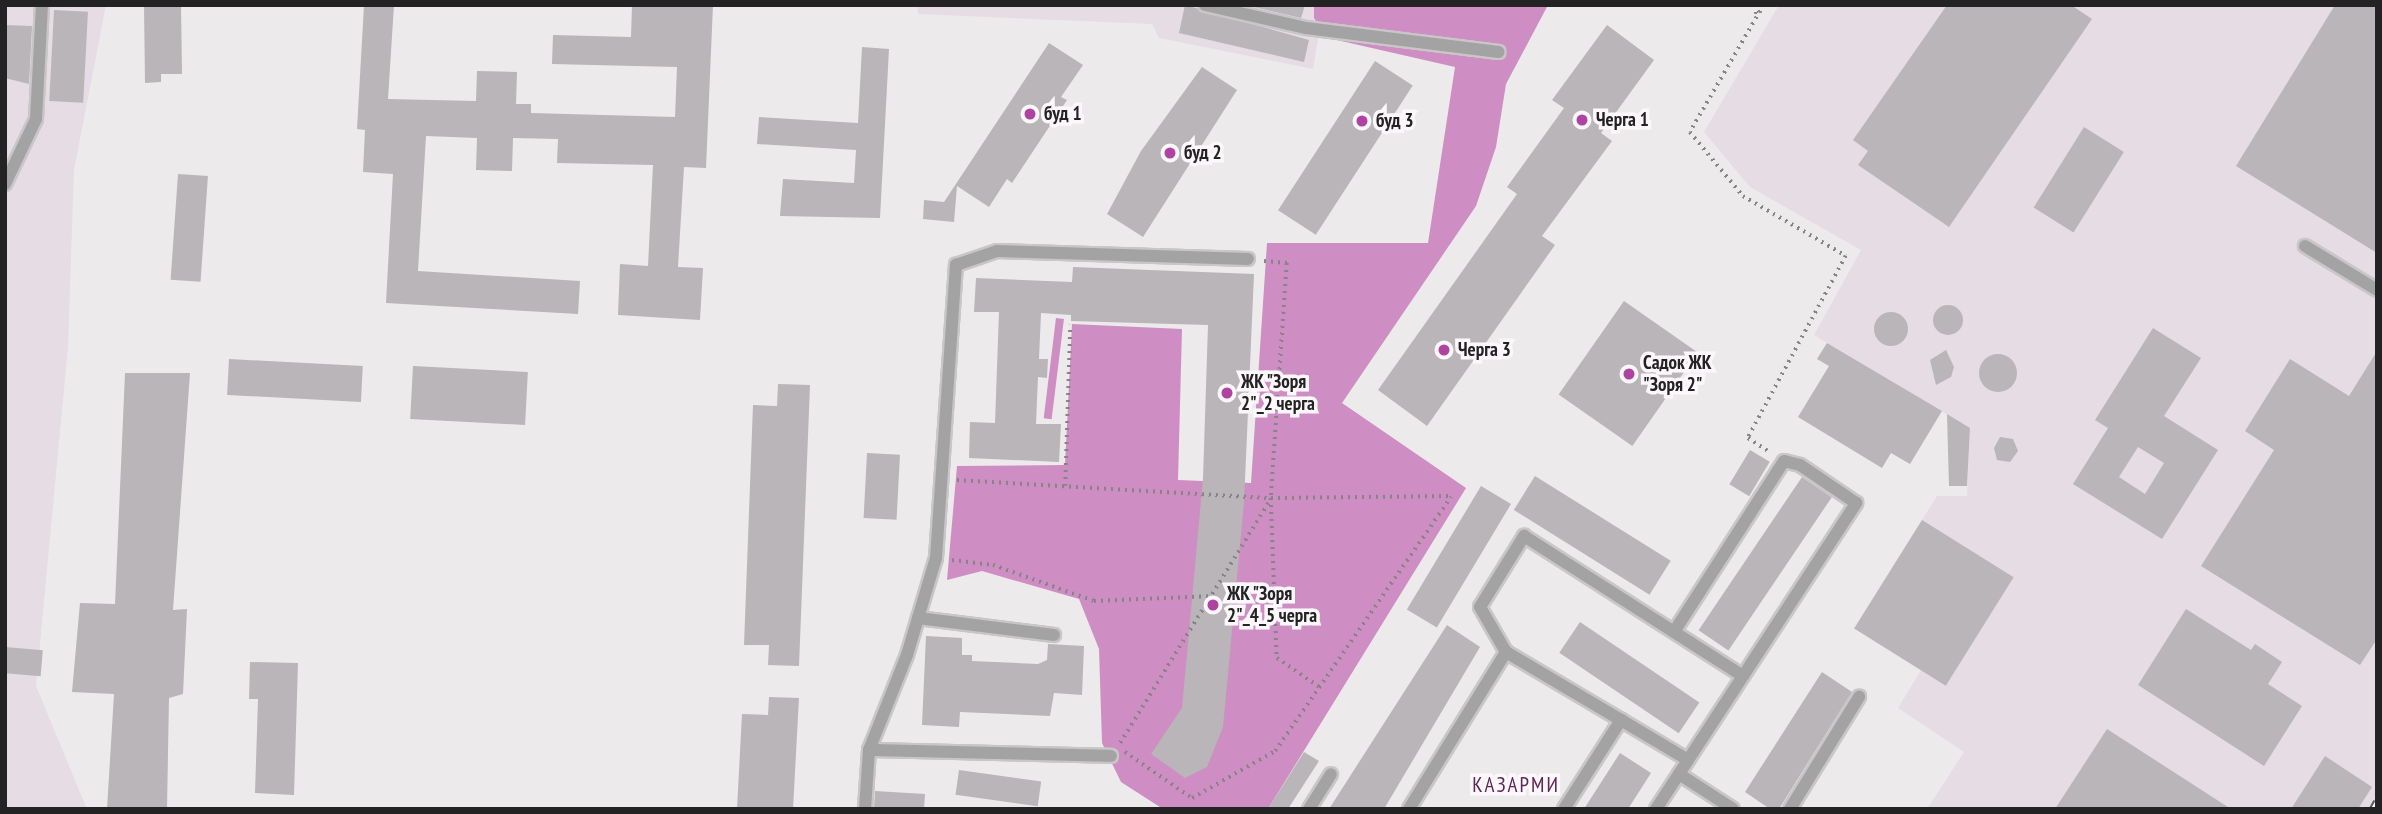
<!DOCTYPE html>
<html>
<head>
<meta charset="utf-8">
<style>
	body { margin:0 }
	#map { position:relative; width:2382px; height:814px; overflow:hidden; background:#edeaec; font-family:"PT Sans Narrow",sans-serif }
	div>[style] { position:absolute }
	.built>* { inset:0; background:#e6dce4 }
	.forest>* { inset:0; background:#ce8dc3; transform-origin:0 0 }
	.building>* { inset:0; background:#b9b5b8; transform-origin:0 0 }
	.round { border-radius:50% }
	.path>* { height:3.5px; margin-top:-1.75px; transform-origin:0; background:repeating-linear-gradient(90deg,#868485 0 2px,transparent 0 7px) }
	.roads { filter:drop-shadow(2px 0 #c9c6c8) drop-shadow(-2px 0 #c9c6c8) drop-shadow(0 2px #c9c6c8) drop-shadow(0 -2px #c9c6c8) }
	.service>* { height:12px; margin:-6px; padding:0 6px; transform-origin:6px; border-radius:6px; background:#a4a3a4 }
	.rail>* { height:8px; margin-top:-4px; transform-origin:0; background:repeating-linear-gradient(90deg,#fbf7fa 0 16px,#5c5a5b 0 32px); box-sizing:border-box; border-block:2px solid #5c5a5b }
	.dots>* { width:19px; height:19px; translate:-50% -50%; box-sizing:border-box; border:4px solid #fbf7fa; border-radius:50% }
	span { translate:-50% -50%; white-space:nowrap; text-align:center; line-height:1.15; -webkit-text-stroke:7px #fbf7fa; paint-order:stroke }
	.poi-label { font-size:19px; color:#242324; font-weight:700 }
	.left { translate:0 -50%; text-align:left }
	.neighbourhood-label { font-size:21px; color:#5d2856; letter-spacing:2px }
	.frame { position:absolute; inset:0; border:7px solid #242324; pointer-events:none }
</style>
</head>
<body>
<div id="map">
	<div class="built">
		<div style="clip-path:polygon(5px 5px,106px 5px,74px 170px,68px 347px,36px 686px,87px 809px,5px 809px)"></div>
		<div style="clip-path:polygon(917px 5px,1314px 5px,1320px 27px,1313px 69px,1159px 38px,1152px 24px,918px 14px)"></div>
		<div style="clip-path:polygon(1779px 5px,2377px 5px,2377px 809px,1927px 809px,1964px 752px,1898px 708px,1921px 670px,1854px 628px,1937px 496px,1967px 496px,1970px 428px,1814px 335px,1861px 250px,1750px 187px,1704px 132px)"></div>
	</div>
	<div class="forest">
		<div style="clip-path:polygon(1314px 5px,1548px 5px,1506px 84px,1496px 147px,1476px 206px,1342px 403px,1466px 488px,1268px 809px,1163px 809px,1121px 782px,1102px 743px,1099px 649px,1079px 599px,982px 571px,947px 580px,957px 466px,1065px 465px,1072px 324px,1182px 329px,1178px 480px,1251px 483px,1267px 243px,1428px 243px,1455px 67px,1328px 38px,1314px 18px)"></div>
		<div style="left:1056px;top:318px;width:8px;height:101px;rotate:7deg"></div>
	</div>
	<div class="building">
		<div style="clip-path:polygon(144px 5px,181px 5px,182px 74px,161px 74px,161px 82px,145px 83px)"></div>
		<div style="clip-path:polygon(364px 5px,394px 5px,388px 99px,476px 101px,477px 71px,517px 72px,516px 104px,531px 104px,531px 113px,675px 117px,677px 67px,552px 64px,553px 35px,631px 37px,632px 5px,713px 5px,706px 168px,684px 167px,678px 267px,703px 268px,700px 320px,618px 315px,620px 264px,648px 266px,653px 165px,557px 163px,558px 139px,513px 138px,512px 171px,476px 170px,477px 138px,426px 136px,418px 271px,580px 281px,578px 314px,386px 303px,393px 174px,363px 172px,365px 130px,357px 129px)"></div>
		<div style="clip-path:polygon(1185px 5px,1309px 40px,1304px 62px,1179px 33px)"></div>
		<div style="clip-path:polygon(1246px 5px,1305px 5px,1301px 18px)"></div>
		<div style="clip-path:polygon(1947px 5px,2071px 5px,2092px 19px,1949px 227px,1858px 165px,1868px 151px,1853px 140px)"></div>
		<div style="clip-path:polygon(2335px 5px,2377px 5px,2377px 253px,2236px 166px)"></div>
		<div style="left:54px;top:10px;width:34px;height:91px;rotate:3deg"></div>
		<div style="clip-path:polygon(5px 25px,32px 26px,29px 84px,5px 78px)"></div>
		<div style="clip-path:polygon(1607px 25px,1654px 60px,1601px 133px,1612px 141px,1542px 236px,1555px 245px,1427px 426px,1378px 390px,1517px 194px,1507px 187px,1564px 108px,1552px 100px)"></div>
		<div style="clip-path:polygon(1049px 43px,1083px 65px,1061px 97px,1067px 100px,1012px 183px,1007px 179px,989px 207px,957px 186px,954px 222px,923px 219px,924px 200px,944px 202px)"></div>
		<div style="clip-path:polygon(862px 47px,889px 49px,880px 218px,780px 216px,783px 179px,854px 183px,856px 150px,757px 144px,759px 117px,858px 123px)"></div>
		<div style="left:1375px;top:61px;width:45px;height:178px;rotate:33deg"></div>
		<div style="clip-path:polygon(1202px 67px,1237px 90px,1143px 237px,1107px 214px,1141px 151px)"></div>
		<div style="left:2084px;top:127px;width:47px;height:95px;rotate:32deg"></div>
		<div style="left:178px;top:174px;width:30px;height:106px;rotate:4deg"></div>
		<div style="clip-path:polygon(1073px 267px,1254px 274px,1244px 503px,1223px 727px,1207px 767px,1185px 778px,1151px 754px,1182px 708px,1203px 478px,1208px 325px,1071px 321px,1071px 315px,1041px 313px,1039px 359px,1048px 359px,1047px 378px,1038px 377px,1036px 424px,1061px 424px,1059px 462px,969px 458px,970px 422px,995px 423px,999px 312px,974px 312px,976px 278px,1072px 282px)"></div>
		<div style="left:1624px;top:301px;width:90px;height:114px;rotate:35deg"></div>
		<div class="round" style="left:1933px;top:305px;width:30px;height:30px"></div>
		<div class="round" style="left:1874px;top:312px;width:34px;height:34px"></div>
		<div style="clip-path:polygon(evenodd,2153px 328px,2201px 358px,2164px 416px,2218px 450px,2162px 539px,2073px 484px,2108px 428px,2095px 420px,2153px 328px,2138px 447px,2164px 463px,2145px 494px,2119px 477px,2138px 447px)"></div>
		<div style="clip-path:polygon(1827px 343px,1942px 411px,1910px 464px,1891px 453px,1882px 468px,1798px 417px,1829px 366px,1817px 359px)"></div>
		<div style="clip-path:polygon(1946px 350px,1954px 367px,1951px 377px,1936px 385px,1930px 360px)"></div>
		<div style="clip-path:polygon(2377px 351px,2377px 639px,2360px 665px,2201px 566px,2274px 450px,2245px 431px,2290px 359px,2349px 396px)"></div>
		<div class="round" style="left:1979px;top:354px;width:38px;height:38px"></div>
		<div style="left:229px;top:359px;width:134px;height:36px;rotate:3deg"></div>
		<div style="left:413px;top:366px;width:115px;height:53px;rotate:3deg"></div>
		<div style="clip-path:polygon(125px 373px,190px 373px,173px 610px,187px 609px,183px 694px,169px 698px,167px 809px,107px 809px,114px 694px,72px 692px,80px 603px,115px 604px)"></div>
		<div style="clip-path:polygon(778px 384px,810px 385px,799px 666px,768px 665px,769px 645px,744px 645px,753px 405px,777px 406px)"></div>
		<div style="clip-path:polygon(1947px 414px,1970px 428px,1967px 486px,1949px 486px)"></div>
		<div style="clip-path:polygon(2000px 437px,2013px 439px,2018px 451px,2010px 462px,1997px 460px,1994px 448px)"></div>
		<div style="left:1750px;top:450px;width:23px;height:40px;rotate:31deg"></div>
		<div style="left:867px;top:453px;width:33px;height:65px;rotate:3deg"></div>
		<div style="left:1535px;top:476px;width:160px;height:40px;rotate:32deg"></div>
		<div style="left:1802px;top:477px;width:36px;height:185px;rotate:34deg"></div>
		<div style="left:1481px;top:486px;width:35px;height:144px;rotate:31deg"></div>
		<div style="left:1922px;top:520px;width:108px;height:128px;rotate:32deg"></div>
		<div style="clip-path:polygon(2186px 609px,2251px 650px,2255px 644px,2282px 662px,2268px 684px,2302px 706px,2264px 766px,2138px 685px)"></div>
		<div style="left:1580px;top:622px;width:144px;height:37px;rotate:34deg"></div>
		<div style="clip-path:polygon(1447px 625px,1480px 647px,1384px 809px,1329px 809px)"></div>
		<div style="clip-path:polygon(926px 636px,962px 638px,962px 655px,972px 655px,972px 661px,1038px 664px,1047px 660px,1048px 644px,1084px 646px,1082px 695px,1054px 693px,1050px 716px,960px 712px,959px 727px,922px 725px)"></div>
		<div style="left:5px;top:647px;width:38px;height:26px;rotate:5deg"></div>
		<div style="clip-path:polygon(250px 662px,298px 663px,294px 795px,255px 793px,258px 699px,249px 699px)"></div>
		<div style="clip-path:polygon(1822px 672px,1852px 692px,1779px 809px,1770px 809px,1745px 792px)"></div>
		<div style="clip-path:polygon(769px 697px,799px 698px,793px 809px,737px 809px,742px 714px,768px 715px)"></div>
		<div style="clip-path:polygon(2107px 729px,2231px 809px,2055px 809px)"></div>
		<div style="clip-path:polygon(1304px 752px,1319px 761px,1288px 809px,1268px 809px)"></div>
		<div style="clip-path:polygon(1620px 753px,1651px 773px,1628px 809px,1584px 809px)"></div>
		<div style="clip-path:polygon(2325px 756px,2372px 787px,2358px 809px,2291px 809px)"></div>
		<div style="left:959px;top:770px;width:83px;height:25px;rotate:8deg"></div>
		<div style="clip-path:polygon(875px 791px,925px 794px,924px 809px,874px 809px)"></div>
	</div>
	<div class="path">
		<div style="left:1755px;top:5px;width:11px;rotate:80deg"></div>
		<div style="left:1764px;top:5px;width:147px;rotate:120.2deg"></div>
		<div style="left:1690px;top:132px;width:83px;rotate:50.4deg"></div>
		<div style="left:1743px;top:196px;width:119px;rotate:30.2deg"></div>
		<div style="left:1846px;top:256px;width:207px;rotate:118.3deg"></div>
		<div style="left:1748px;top:438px;width:27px;rotate:33deg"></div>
		<div style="left:1264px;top:261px;width:23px;rotate:5deg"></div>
		<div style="left:1287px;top:263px;width:236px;rotate:93.9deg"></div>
		<div style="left:1271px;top:498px;width:160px;rotate:87.9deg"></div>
		<div style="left:1277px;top:658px;width:53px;rotate:34.3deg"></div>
		<div style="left:957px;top:480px;width:315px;rotate:3.3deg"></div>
		<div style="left:1271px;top:498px;width:181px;rotate:-0.6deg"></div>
		<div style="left:1065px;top:486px;width:161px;rotate:-88.2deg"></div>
		<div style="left:952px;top:560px;width:41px;rotate:7deg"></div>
		<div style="left:993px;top:565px;width:107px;rotate:19.6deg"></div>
		<div style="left:1094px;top:601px;width:119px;rotate:-2.4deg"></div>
		<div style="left:1120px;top:743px;width:286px;rotate:-58.3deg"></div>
		<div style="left:1125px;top:752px;width:81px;rotate:34.5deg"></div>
		<div style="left:1192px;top:798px;width:95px;rotate:-29.5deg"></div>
		<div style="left:1275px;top:751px;width:309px;rotate:-55.3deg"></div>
	</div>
	<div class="roads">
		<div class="service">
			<div style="left:1205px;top:5px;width:104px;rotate:12.8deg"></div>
			<div style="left:1306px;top:28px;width:194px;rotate:7.1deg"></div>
			<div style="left:5px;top:184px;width:72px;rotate:-64.5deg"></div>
			<div style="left:36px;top:119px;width:114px;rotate:-87deg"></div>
			<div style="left:2305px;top:246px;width:84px;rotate:31.4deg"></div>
			<div style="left:918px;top:618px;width:137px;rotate:7.1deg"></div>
			<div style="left:1506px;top:652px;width:134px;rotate:30.6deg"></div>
			<div style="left:869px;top:750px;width:242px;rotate:1.4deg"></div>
			<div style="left:1679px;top:774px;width:64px;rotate:32.9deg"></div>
			<div style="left:865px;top:809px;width:59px;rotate:-86.1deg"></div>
			<div style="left:869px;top:750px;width:102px;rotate:-68.2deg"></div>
			<div style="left:907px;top:655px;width:101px;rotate:-73.4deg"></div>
			<div style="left:936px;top:558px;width:294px;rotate:-86.1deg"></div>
			<div style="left:956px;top:265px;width:43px;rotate:-18.9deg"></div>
			<div style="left:997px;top:251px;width:251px;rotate:1.8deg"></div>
			<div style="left:1309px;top:809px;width:41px;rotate:-57.8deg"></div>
			<div style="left:1409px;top:809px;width:185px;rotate:-58.3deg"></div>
			<div style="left:1506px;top:652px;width:52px;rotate:-120deg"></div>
			<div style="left:1480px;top:607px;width:84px;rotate:-58.2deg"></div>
			<div style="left:1524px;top:536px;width:260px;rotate:32.6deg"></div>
			<div style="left:1564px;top:809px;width:106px;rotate:-57.4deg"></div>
			<div style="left:1621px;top:720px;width:78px;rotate:30.8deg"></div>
			<div style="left:1656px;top:809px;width:366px;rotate:-56.8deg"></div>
			<div style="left:1856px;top:503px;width:68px;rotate:-145.8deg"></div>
			<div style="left:1800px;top:465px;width:16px;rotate:-166deg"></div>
			<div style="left:1784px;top:461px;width:203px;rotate:122.8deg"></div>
			<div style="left:1790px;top:809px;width:132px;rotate:-58.4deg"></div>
		</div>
	</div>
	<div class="rail">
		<div style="left:2373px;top:809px;width:8px;rotate:-60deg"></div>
	</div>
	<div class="dots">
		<div style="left:1030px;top:114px;background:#af43a2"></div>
		<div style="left:1582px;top:120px;background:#af43a2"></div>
		<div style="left:1362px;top:121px;background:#af43a2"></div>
		<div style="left:1170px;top:153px;background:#af43a2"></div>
		<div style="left:1444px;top:350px;background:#af43a2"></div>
		<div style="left:1629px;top:374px;background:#af43a2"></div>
		<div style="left:1227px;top:393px;background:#af43a2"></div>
		<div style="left:1213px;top:605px;background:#af43a2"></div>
	</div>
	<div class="poi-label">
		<span class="left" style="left:1044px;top:114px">буд 1</span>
		<span class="left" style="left:1596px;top:120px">Черга 1</span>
		<span class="left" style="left:1376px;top:121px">буд 3</span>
		<span class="left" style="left:1184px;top:153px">буд 2</span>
		<span class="left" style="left:1458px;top:350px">Черга 3</span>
		<span class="left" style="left:1643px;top:374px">Садок ЖК<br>"Зоря 2"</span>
		<span class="left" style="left:1241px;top:393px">ЖК "Зоря<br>2"_2 черга</span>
		<span class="left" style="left:1227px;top:605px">ЖК "Зоря<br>2"_4_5 черга</span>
	</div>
	<div class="neighbourhood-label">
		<span style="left:1516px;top:785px">КАЗАРМИ</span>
	</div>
	<div class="frame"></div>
</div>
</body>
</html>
